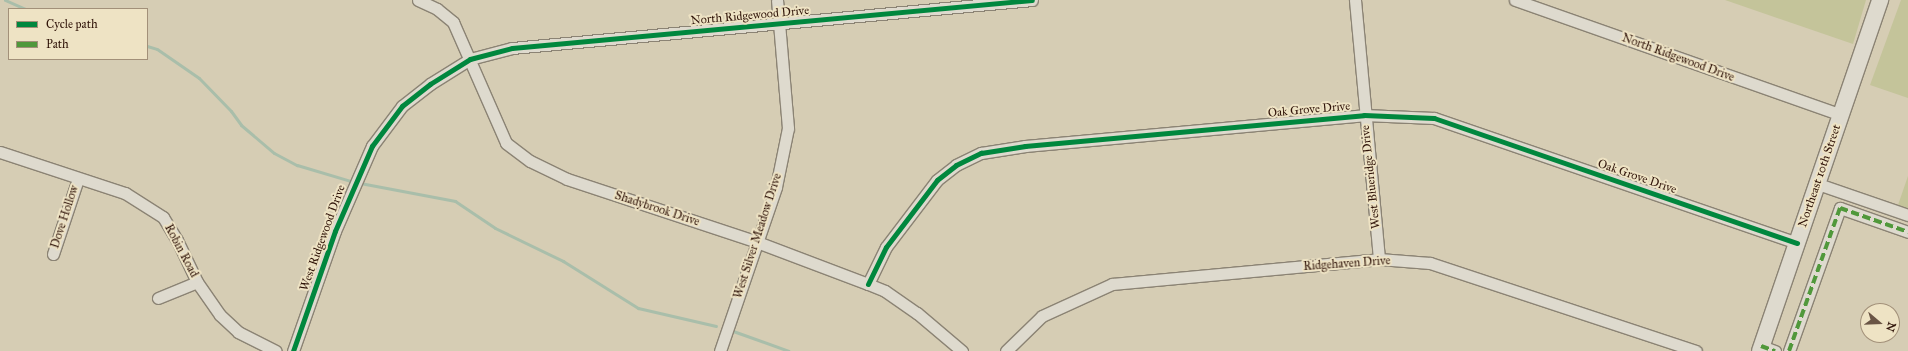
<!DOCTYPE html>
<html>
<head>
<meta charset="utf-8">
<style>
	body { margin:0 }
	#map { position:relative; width:1908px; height:351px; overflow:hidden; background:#d6cdb4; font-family:"IM FELL Great Primer",serif }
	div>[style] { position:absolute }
	.green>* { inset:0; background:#c4c49a }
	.stream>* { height:3px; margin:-1.5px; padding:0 1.5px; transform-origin:1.5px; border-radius:1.5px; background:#a9beaa }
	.roads { filter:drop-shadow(1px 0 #8b8374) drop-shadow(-1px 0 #8b8374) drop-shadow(0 1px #8b8374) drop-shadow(0 -1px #8b8374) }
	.street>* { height:11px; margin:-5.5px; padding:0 5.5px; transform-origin:5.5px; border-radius:5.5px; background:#dedace }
	.secondary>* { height:16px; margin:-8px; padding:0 8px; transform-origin:8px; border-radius:8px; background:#dedace }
	.quiet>* { height:4px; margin-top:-2px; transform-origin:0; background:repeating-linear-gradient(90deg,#50983b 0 8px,transparent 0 12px) }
	.cycleway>* { height:5px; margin:-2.5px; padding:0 2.5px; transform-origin:2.5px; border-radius:2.5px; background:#00873e }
	span { translate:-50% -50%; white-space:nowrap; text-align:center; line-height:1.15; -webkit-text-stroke:4px #eee3c4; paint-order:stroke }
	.street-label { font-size:12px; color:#301409 }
	.legend { position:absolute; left:8px; top:8px; width:140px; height:52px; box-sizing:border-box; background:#eee3c4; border:1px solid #a29079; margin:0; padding:5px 7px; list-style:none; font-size:12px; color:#301409 }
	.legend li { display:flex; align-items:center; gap:8px; height:20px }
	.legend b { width:20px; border:1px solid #a29079 }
	.north { position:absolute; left:1860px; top:303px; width:40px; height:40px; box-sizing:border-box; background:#eee3c4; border:1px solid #a29079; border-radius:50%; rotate:109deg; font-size:11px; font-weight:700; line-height:16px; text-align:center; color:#301409 }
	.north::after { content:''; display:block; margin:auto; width:14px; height:18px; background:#6a5545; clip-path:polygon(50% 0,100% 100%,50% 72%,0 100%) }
</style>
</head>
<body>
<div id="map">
	<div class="green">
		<div style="clip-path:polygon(1725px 0,1866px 0,1853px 44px)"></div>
		<div style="clip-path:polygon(1901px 0,1908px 0,1908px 98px,1870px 85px)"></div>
		<div style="clip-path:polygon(1908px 176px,1908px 208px,1898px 205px)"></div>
	</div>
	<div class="stream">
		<div style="left:5px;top:0;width:22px;rotate:24deg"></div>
		<div style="left:147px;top:46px;width:10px;rotate:17deg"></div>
		<div style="left:157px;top:49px;width:51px;rotate:34.6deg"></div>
		<div style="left:199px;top:78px;width:46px;rotate:45.9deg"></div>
		<div style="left:231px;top:111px;width:17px;rotate:54deg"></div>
		<div style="left:241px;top:125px;width:43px;rotate:40.3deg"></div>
		<div style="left:274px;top:153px;width:26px;rotate:28deg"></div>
		<div style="left:297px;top:165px;width:59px;rotate:16.6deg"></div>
		<div style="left:360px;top:183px;width:97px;rotate:10.7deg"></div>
		<div style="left:455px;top:201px;width:48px;rotate:34deg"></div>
		<div style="left:495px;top:228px;width:76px;rotate:25.9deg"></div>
		<div style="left:563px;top:261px;width:89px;rotate:32.1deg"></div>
		<div style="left:638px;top:308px;width:80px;rotate:13deg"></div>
		<div style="left:733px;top:331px;width:59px;rotate:19.7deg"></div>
	</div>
	<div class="roads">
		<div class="street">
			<div style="left:418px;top:0;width:21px;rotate:25deg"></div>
			<div style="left:437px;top:9px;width:21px;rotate:39deg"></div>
			<div style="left:453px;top:22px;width:132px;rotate:66.3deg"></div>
			<div style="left:506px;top:143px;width:30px;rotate:37deg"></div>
			<div style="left:530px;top:161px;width:41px;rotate:25.9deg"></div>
			<div style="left:567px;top:179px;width:200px;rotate:18.3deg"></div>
			<div style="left:757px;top:242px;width:119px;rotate:20.7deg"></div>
			<div style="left:868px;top:284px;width:18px;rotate:22deg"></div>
			<div style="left:885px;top:291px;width:39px;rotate:35deg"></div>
			<div style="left:917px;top:313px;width:59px;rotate:40.2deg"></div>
			<div style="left:1355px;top:0;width:260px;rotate:84.7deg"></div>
			<div style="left:1515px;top:0;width:346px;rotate:19.4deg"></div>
			<div style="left:0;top:152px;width:132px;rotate:18.2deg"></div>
			<div style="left:125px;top:193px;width:45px;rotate:32.3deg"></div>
			<div style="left:163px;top:217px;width:27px;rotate:59deg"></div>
			<div style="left:177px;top:240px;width:47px;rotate:64.5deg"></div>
			<div style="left:197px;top:282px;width:40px;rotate:55.1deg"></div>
			<div style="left:220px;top:315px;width:25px;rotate:43deg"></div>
			<div style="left:238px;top:332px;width:42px;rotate:26.6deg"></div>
			<div style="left:1818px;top:184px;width:95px;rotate:19deg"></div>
			<div style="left:53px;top:254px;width:79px;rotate:-71.6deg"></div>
			<div style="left:868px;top:284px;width:41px;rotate:-64.1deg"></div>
			<div style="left:886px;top:247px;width:84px;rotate:-52.7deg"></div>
			<div style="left:937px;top:180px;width:24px;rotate:-38deg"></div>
			<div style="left:956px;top:165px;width:28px;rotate:-26deg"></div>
			<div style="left:981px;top:153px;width:45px;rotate:-9deg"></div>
			<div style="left:1025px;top:146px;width:340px;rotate:-5.2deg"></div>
			<div style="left:1364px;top:115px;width:70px;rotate:2.5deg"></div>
			<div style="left:1434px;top:118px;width:384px;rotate:19deg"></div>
			<div style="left:158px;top:298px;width:42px;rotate:-22.3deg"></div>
			<div style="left:1761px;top:346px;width:15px;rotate:20deg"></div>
			<div style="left:293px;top:351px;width:127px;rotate:-70.7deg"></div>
			<div style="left:335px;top:231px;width:93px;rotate:-66.5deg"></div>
			<div style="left:372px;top:146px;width:50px;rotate:-53.1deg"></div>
			<div style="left:402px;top:106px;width:36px;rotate:-38deg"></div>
			<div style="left:430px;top:84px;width:47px;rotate:-32deg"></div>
			<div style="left:470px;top:59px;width:43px;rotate:-14.7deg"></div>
			<div style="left:512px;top:48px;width:522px;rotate:-5.27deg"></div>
			<div style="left:720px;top:351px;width:173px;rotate:-71.1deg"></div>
			<div style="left:776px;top:187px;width:60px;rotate:-78.5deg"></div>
			<div style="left:788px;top:128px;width:128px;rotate:-94.9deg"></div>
			<div style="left:1006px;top:351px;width:50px;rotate:-44.2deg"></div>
			<div style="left:1042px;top:316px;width:77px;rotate:-24.6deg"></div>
			<div style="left:1112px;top:284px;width:268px;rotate:-5.3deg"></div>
			<div style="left:1379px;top:259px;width:51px;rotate:4.5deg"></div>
			<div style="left:1430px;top:263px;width:280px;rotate:18.3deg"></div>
			<div style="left:1789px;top:351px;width:152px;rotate:-70.4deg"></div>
			<div style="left:1840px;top:208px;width:72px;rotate:19.4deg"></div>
		</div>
		<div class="secondary">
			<div style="left:1760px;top:351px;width:371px;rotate:-71.1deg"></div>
		</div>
	</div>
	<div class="quiet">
		<div style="left:1761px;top:346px;width:15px;rotate:20deg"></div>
		<div style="left:1789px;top:351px;width:152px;rotate:-70.4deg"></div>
		<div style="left:1840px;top:208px;width:72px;rotate:19.4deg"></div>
	</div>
	<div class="cycleway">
		<div style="left:868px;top:284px;width:41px;rotate:-64.1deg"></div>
		<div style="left:886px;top:247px;width:84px;rotate:-52.7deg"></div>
		<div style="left:937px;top:180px;width:24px;rotate:-38deg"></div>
		<div style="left:956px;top:165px;width:28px;rotate:-26deg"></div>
		<div style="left:981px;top:153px;width:45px;rotate:-9deg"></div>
		<div style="left:1025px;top:146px;width:340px;rotate:-5.2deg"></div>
		<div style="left:1364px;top:115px;width:70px;rotate:2.5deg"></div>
		<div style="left:1434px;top:118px;width:384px;rotate:19deg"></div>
		<div style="left:293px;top:351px;width:127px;rotate:-70.7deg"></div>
		<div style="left:335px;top:231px;width:93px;rotate:-66.5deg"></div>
		<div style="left:372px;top:146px;width:50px;rotate:-53.1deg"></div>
		<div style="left:402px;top:106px;width:36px;rotate:-38deg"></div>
		<div style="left:430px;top:84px;width:47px;rotate:-32deg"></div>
		<div style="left:470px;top:59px;width:43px;rotate:-14.7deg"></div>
		<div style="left:512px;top:48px;width:522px;rotate:-5.27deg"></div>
	</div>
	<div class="street-label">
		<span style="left:750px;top:16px;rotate:-5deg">North Ridgewood Drive</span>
		<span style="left:1678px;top:58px;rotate:20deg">North Ridgewood Drive</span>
		<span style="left:1309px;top:110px;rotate:-5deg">Oak Grove Drive</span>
		<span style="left:1820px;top:176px;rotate:-71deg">Northeast 10th Street</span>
		<span style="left:1371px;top:177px;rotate:-96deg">West Blueridge Drive</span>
		<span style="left:1637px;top:177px;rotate:19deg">Oak Grove Drive</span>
		<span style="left:657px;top:209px;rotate:18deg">Shadybrook Drive</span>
		<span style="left:65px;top:217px;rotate:-72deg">Dove Hollow</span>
		<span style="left:758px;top:236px;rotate:-72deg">West Silver Meadow Drive</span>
		<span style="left:323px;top:238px;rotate:-70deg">West Ridgewood Drive</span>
		<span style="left:181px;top:251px;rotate:62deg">Robin Road</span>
		<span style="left:1347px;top:264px;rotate:-4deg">Ridgehaven Drive</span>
	</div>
	<ul class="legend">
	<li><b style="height:5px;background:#00873e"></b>Cycle path</li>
	<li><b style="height:5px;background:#50983b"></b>Path</li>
	</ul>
	<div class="north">N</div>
</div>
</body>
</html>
